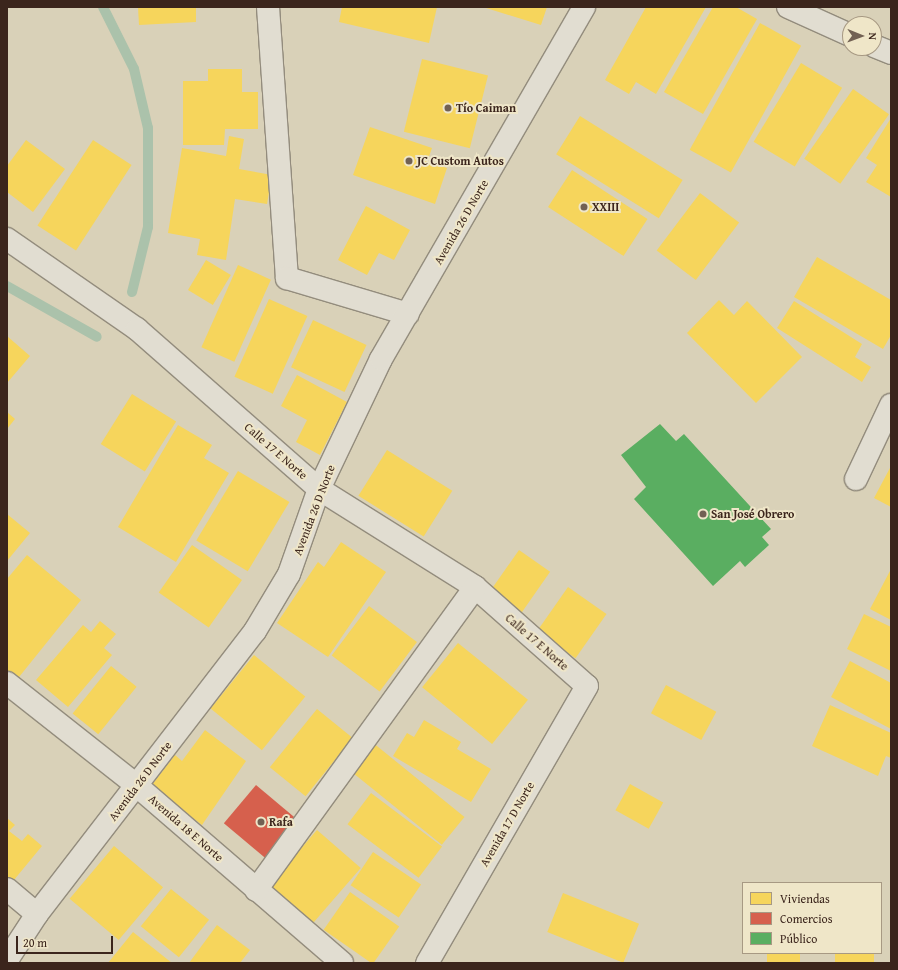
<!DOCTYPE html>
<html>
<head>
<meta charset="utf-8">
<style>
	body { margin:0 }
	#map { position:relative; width:898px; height:970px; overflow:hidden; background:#d9d1b8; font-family:"Gentium Book Plus",serif }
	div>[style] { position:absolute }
	.homes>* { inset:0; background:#f6d55c; transform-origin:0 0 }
	.shops>* { inset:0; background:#d6604d; transform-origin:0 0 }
	.public>* { inset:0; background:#5aae61 }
	.stream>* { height:10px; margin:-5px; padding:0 5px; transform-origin:5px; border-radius:5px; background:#abc2ab }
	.roads { filter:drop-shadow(1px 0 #938c7d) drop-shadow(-1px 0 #938c7d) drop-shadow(0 1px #938c7d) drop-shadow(0 -1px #938c7d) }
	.minor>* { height:22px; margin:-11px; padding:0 11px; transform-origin:11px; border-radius:11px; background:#e1ddd1 }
	.tertiary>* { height:22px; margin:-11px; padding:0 11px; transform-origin:11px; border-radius:11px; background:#e1ddd1 }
	.dots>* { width:11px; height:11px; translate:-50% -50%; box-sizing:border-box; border:2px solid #efe6c8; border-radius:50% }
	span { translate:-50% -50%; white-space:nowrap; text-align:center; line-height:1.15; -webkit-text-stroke:4px #efe6c8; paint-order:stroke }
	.poi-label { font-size:12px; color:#3b251c; font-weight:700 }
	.left { translate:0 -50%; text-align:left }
	.street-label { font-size:12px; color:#3b251c }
	.frame { position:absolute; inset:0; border:8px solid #3b251c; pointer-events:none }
	.legend { position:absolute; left:742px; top:882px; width:140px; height:72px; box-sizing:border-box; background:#efe6c8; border:1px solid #a79983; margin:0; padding:5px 7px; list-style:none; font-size:12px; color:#3b251c }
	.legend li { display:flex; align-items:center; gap:8px; height:20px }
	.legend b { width:20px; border:1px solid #a79983 }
	.north { position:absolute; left:842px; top:16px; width:40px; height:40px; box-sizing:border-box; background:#efe6c8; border:1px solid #a79983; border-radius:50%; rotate:91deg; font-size:11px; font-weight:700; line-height:16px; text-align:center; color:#3b251c }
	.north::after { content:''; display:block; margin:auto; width:14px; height:18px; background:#726153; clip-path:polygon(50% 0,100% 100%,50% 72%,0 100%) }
	.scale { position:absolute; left:16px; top:936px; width:97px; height:18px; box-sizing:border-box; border:2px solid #3b251c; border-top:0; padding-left:5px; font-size:12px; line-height:14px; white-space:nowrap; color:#3b251c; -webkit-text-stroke:3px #efe6c8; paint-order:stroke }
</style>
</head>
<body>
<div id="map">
	<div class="homes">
		<div style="clip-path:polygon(138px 7px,196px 7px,196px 22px,139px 25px)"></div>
		<div style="clip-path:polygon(342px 7px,437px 7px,429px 43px,339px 22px)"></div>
		<div style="clip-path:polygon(483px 7px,547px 7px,541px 25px)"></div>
		<div style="clip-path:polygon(646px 7px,706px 7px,656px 94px,636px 82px,629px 94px,605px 80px)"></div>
		<div style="clip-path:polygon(713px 7px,736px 7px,757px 19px,703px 114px,664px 92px)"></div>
		<div style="left:760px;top:23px;width:47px;height:145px;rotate:29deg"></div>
		<div style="left:422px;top:59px;width:68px;height:75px;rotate:14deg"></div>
		<div style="left:801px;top:63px;width:48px;height:92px;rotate:31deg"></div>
		<div style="clip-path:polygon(208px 69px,242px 69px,242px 92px,258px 92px,258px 129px,225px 129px,224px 145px,183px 145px,183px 81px,208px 81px)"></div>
		<div style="left:853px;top:89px;width:44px;height:85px;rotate:35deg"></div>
		<div style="left:580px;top:116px;width:121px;height:45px;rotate:32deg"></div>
		<div style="clip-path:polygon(891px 118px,891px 197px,866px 182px,877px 165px,866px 158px)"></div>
		<div style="clip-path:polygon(370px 127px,432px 148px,427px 162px,447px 168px,435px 204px,353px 175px)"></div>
		<div style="clip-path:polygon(229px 136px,244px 139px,239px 169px,272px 175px,267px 204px,235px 199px,226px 260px,197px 255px,200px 239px,168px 233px,182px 148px,226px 156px)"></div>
		<div style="clip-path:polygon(26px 140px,65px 169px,33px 212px,7px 192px,7px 166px)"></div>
		<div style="left:93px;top:140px;width:46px;height:102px;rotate:33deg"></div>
		<div style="left:572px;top:170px;width:90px;height:44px;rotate:33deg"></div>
		<div style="left:700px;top:193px;width:49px;height:72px;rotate:37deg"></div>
		<div style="clip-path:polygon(366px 206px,410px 230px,394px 260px,379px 253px,367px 275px,338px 260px)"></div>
		<div style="clip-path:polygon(817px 257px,891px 300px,891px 335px,883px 349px,794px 297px)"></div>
		<div style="left:206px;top:260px;width:29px;height:35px;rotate:31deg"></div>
		<div style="left:238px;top:265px;width:36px;height:90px;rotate:24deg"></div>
		<div style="left:269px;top:299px;width:42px;height:85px;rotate:24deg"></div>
		<div style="clip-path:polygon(719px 300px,734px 315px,747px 301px,802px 357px,756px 403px,687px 333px)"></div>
		<div style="clip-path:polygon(794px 301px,862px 344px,855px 357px,871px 367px,862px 382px,777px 328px)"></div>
		<div style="left:313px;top:320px;width:59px;height:52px;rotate:25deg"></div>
		<div style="clip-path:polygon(7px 336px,30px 356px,7px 383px)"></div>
		<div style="clip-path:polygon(297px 375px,347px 402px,320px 455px,296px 442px,307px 420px,281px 406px)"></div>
		<div style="left:132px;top:394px;width:52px;height:59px;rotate:32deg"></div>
		<div style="clip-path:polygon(7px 412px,15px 419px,7px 429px)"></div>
		<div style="clip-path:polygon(178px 425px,212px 445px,204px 458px,229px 473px,176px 562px,118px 527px)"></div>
		<div style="left:387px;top:450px;width:77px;height:54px;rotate:32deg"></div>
		<div style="clip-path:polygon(891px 466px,891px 507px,874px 498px)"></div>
		<div style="left:238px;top:471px;width:60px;height:81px;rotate:31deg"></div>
		<div style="clip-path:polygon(7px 514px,30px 533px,7px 561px)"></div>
		<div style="clip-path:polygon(341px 542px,386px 572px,328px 657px,277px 623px,318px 562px,324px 567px)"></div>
		<div style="left:192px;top:545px;width:61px;height:58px;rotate:35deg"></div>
		<div style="left:519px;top:550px;width:38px;height:52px;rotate:35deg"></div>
		<div style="clip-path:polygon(27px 555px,81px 600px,15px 682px,7px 675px,7px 579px)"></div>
		<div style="clip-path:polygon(891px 569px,891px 620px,870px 609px)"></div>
		<div style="left:568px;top:587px;width:47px;height:54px;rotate:35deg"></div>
		<div style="left:369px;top:606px;width:60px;height:62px;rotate:37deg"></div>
		<div style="clip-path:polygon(864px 614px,891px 627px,891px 671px,847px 649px)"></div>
		<div style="clip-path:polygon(100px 621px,116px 634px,104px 648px,112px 655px,68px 707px,36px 680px,83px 625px,91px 632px)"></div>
		<div style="left:458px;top:643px;width:90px;height:57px;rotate:39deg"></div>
		<div style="left:254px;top:655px;width:66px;height:69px;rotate:39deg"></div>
		<div style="clip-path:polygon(850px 661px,891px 683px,891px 729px,831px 697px)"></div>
		<div style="left:111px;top:666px;width:33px;height:61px;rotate:39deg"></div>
		<div style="left:666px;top:685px;width:57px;height:32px;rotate:28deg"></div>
		<div style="clip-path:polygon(830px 705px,891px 733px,891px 758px,886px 756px,878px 776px,812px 746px)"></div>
		<div style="left:317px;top:709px;width:46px;height:75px;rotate:39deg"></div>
		<div style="clip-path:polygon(424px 720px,461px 742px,457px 749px,491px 769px,471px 802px,393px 756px,407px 733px,414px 737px)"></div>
		<div style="clip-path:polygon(205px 730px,246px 761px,202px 825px,151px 786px,175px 755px,182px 761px)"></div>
		<div style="left:372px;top:742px;width:119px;height:36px;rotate:39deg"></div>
		<div style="left:630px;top:784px;width:38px;height:30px;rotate:29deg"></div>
		<div style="left:371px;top:793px;width:89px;height:39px;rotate:37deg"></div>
		<div style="clip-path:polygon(7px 818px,15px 825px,9px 831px,22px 841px,28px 834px,42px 846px,9px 886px,7px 884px)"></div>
		<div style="left:317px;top:830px;width:58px;height:75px;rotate:41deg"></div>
		<div style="left:114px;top:846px;width:64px;height:69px;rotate:40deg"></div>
		<div style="left:373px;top:852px;width:58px;height:40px;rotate:34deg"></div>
		<div style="left:171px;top:889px;width:49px;height:48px;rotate:39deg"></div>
		<div style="left:350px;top:892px;width:60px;height:46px;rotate:35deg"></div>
		<div style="left:563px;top:893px;width:82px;height:42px;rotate:22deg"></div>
		<div style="clip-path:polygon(217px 925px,250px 950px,240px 963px,189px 963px)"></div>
		<div style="clip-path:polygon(133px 932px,172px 963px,108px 963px)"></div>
		<div style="left:767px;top:953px;width:33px;height:10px"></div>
		<div style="left:835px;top:953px;width:39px;height:10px"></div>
	</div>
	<div class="shops">
		<div style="left:256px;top:785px;width:56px;height:50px;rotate:40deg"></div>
	</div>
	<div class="public">
		<div style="clip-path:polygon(660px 424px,676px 441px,684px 434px,771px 529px,762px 537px,769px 545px,745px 567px,740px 561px,713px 586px,634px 499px,646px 487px,621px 455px)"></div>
	</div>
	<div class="stream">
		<div style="left:103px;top:7px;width:69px;rotate:63.4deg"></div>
		<div style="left:134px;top:69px;width:61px;rotate:76.7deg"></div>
		<div style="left:148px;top:128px;width:99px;rotate:90deg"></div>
		<div style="left:148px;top:227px;width:67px;rotate:103.8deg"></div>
		<div style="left:7px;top:286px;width:103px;rotate:29.5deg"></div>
	</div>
	<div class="roads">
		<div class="minor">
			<div style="left:268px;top:7px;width:272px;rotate:86deg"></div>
			<div style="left:287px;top:278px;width:126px;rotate:16.6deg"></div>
			<div style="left:788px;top:7px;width:68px;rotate:24.3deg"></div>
			<div style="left:874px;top:46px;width:18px;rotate:22deg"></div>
			<div style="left:7px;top:239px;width:158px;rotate:34.7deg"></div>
			<div style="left:137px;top:329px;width:242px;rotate:41.3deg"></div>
			<div style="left:319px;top:489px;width:184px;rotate:32.1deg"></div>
			<div style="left:475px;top:587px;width:149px;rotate:41.5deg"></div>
			<div style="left:587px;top:686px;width:320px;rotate:120deg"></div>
			<div style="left:856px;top:479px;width:82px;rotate:-64.7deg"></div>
			<div style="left:7px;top:683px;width:164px;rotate:38.3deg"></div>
			<div style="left:136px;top:785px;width:272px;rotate:40.8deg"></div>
			<div style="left:7px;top:889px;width:39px;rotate:40deg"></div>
			<div style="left:256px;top:890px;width:374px;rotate:-54.1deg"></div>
		</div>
		<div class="tertiary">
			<div style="left:7px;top:960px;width:55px;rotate:-56.9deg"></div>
			<div style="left:37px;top:914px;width:357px;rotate:-52.4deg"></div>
			<div style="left:255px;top:631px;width:66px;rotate:-59.2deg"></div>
			<div style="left:289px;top:574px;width:90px;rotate:-70.6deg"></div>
			<div style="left:319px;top:489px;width:144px;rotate:-64.5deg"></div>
			<div style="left:381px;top:359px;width:406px;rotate:-60deg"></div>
		</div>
	</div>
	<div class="dots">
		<div style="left:448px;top:108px;background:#726153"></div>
		<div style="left:409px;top:161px;background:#726153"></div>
		<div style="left:584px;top:207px;background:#726153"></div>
		<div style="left:703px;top:514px;background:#726153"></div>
		<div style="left:261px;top:822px;background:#726153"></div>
	</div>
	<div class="poi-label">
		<span class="left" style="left:456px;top:108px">Tío Caiman</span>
		<span class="left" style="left:417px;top:161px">JC Custom Autos</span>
		<span class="left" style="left:592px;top:207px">XXIII</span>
		<span class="left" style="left:711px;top:514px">San José Obrero</span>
		<span class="left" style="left:269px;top:822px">Rafa</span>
	</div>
	<div class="street-label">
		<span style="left:461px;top:222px;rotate:-60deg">Avenida 26 D Norte</span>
		<span style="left:276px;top:451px;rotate:41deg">Calle 17 E Norte</span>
		<span style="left:314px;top:510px;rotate:-69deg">Avenida 26 D Norte</span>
		<span style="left:537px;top:642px;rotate:41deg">Calle 17 E Norte</span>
		<span style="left:140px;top:781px;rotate:-53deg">Avenida 26 D Norte</span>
		<span style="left:507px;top:824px;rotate:-60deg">Avenida 17 D Norte</span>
		<span style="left:186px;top:828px;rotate:41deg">Avenida 18 E Norte</span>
	</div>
	<div class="frame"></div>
	<ul class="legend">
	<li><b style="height:11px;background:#f6d55c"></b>Viviendas</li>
	<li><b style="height:11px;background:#d6604d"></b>Comercios</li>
	<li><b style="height:11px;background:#5aae61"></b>Público</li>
	</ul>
	<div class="north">N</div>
	<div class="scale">20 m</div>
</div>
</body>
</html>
